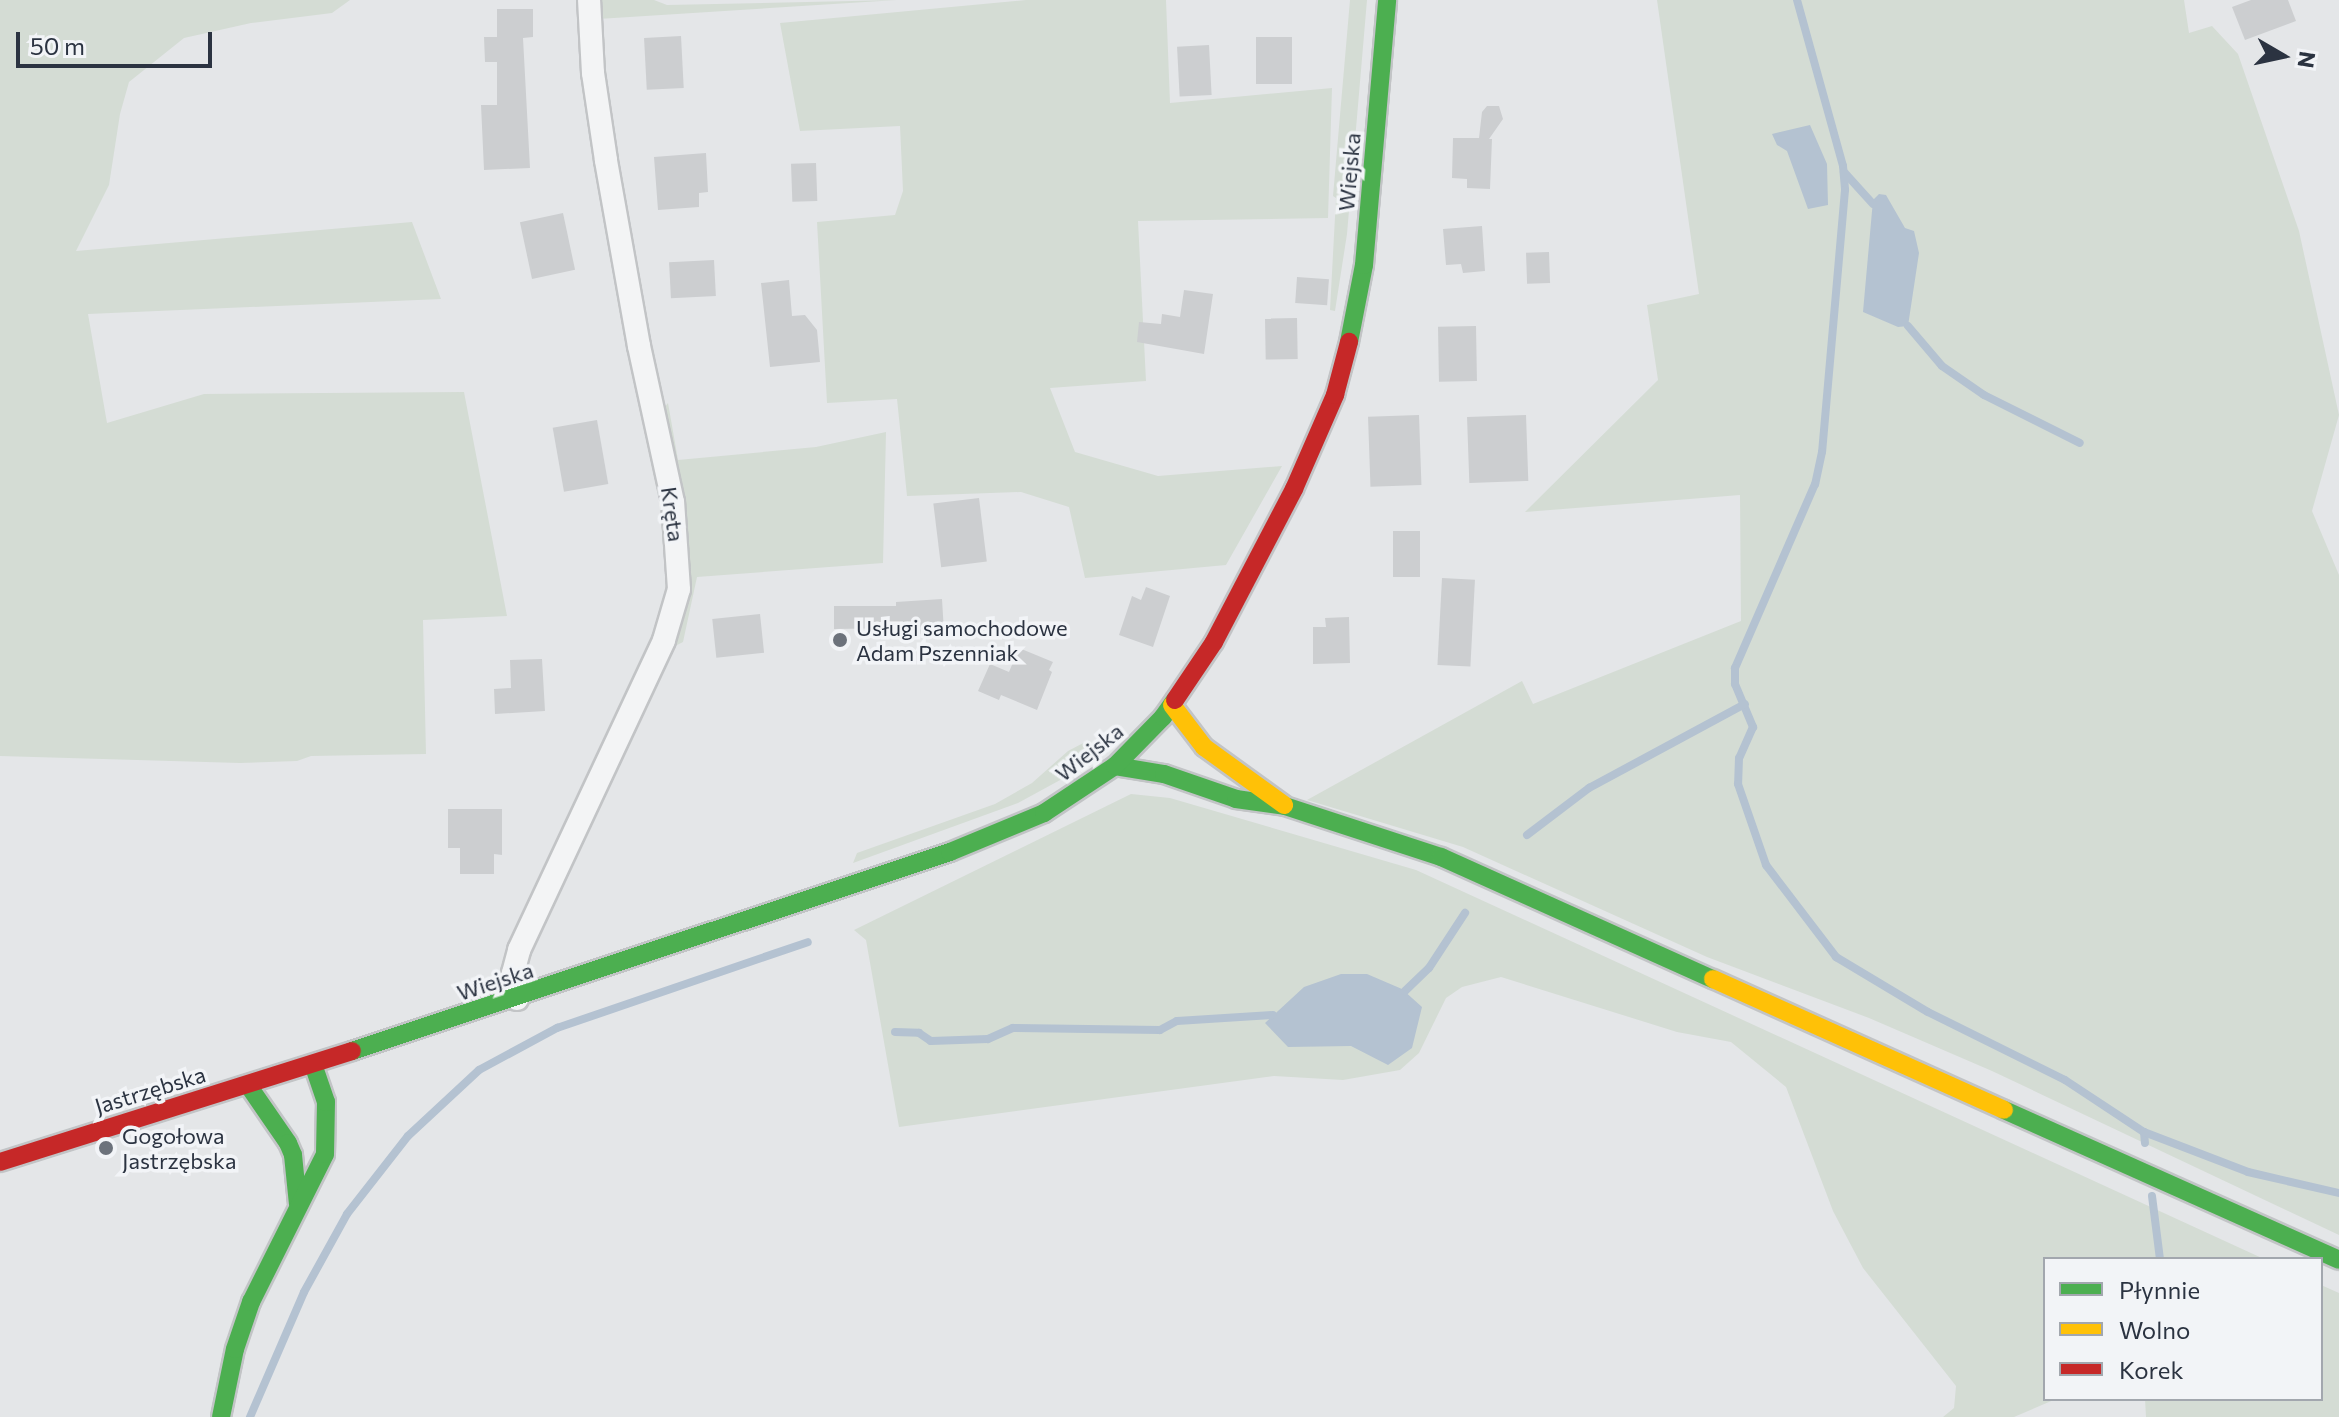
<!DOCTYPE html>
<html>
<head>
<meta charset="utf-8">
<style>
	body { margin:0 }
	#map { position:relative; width:2339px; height:1417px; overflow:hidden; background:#e4e6e8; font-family:Commissioner,sans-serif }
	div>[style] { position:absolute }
	.green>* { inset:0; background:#d4dcd4 }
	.water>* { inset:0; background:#b4c2d1 }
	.stream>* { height:8px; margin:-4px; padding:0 4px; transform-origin:4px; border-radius:4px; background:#b4c2d1 }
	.building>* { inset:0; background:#ccced0; transform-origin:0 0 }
	.roads { filter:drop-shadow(2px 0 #c2c4c6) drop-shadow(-2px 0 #c2c4c6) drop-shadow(0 2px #c2c4c6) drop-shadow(0 -2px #c2c4c6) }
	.street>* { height:22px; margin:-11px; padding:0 11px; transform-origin:11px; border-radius:11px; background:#f3f4f5 }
	.fast>* { height:18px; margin:-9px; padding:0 9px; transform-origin:9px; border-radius:9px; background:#4caf50 }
	.slow>* { height:18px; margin:-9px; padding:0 9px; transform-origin:9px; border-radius:9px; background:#ffc107 }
	.jam>* { height:18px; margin:-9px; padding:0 9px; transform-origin:9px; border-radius:9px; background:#c62828 }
	.dots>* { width:22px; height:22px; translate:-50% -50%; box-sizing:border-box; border:4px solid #f2f4f7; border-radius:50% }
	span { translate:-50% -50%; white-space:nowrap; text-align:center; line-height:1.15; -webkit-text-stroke:7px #f2f4f7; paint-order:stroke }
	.street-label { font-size:22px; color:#2b3341 }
	.poi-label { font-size:22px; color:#2b3341 }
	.left { translate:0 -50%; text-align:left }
	.legend { position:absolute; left:2043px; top:1257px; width:280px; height:144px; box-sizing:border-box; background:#f2f4f7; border:2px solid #a2a7ae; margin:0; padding:10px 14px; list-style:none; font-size:24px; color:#2b3341 }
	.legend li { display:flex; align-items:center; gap:16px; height:40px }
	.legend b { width:40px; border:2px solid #a2a7ae }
	.north { position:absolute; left:2243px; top:16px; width:80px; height:80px; -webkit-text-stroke:6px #f2f4f7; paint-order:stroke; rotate:99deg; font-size:22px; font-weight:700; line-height:32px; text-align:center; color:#2b3341 }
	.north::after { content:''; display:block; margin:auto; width:28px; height:36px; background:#2b3341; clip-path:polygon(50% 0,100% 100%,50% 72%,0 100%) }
	.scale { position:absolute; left:16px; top:32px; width:196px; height:36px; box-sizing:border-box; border:4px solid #2b3341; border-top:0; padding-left:10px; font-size:24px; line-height:28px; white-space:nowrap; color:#2b3341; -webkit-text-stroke:6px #f2f4f7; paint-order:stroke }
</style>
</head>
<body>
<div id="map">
	<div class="green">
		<div style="clip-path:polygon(0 0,350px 0,332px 13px,251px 23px,184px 38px,129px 82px,120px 114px,109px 185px,76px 251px,412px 222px,441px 299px,88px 314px,107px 423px,204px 394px,464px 392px,507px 616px,423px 620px,426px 754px,311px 756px,297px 761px,240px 763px,0 756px)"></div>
		<div style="clip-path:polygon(596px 0,654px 0,667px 5px,897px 0,598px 19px)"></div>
		<div style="clip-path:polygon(1026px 0,1166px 0,1170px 103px,1332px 88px,1328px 218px,1138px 221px,1146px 381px,1050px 388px,1075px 452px,1158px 476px,1282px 466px,1226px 565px,1085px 578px,1069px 507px,1021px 492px,907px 496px,897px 399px,827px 403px,817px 222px,895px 215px,903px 191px,900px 126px,800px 131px,780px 23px)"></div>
		<div style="clip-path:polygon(1350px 0,1367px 0,1347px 234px,1335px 311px,1330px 310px,1336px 198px,1333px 196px)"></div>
		<div style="clip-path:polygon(1657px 0,2184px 0,2189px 33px,2212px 26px,2238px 54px,2299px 231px,2339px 415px,2312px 511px,2339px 575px,2339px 1235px,1992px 1071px,1869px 1018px,1707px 957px,1463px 847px,1307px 800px,1522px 681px,1533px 704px,1741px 621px,1740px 495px,1525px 512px,1658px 380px,1647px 305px,1699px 294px)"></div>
		<div style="clip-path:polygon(668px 403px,678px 460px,816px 447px,886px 432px,883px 563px,697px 577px,683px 642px,671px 648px,678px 631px,662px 411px)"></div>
		<div style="clip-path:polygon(1089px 740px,1102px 749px,1062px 779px,1018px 803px,853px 863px,857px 853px,995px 804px,1032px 783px,1068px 751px)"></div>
		<div style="clip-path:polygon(1131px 794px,1170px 798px,1416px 870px,2264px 1259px,2045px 1259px,2045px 1399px,2056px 1399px,2014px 1417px,1943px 1417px,1954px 1408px,1956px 1386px,1863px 1268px,1833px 1211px,1786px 1087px,1731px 1042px,1677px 1032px,1501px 977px,1462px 987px,1446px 998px,1419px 1053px,1400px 1070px,1343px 1080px,1274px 1076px,899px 1127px,866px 940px,854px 930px)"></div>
		<div style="clip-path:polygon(2321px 1285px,2339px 1293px,2339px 1417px,2146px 1417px,2145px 1399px,2321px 1399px)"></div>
	</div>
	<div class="water">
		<div style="clip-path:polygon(1810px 125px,1827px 164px,1828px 205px,1808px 209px,1787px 151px,1777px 145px,1772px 134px)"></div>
		<div style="clip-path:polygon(1879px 194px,1886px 195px,1905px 228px,1914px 231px,1919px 253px,1908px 326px,1898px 327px,1863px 312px,1873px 200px)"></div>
		<div style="clip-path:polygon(1341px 974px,1367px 974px,1402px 989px,1422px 1007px,1412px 1048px,1388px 1065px,1351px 1046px,1288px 1047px,1265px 1023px,1304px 987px)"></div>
	</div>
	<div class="stream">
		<div style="left:1797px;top:0;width:172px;rotate:74.5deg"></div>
		<div style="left:1843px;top:166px;width:24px;rotate:85deg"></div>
		<div style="left:1845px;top:190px;width:263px;rotate:95deg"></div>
		<div style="left:1822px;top:452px;width:33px;rotate:102deg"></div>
		<div style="left:1815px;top:484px;width:201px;rotate:113.5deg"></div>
		<div style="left:1735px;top:668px;width:16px;rotate:90deg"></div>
		<div style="left:1735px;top:684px;width:47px;rotate:67.3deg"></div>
		<div style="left:1753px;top:727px;width:34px;rotate:114deg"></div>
		<div style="left:1739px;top:758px;width:26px;rotate:92deg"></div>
		<div style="left:1738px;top:784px;width:86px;rotate:70.9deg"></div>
		<div style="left:1766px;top:865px;width:116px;rotate:52.7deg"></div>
		<div style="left:1836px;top:957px;width:107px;rotate:30.9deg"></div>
		<div style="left:1928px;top:1012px;width:153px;rotate:26.4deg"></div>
		<div style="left:2065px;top:1080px;width:95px;rotate:33.4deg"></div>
		<div style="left:2144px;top:1132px;width:11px;rotate:85deg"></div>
		<div style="left:1844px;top:172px;width:43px;rotate:47.8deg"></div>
		<div style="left:1908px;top:326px;width:52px;rotate:49.6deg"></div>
		<div style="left:1942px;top:366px;width:51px;rotate:34.6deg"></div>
		<div style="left:1984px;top:395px;width:107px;rotate:26.6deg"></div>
		<div style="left:1527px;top:835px;width:78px;rotate:-37.2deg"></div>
		<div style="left:1589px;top:788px;width:177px;rotate:-28.3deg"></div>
		<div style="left:1405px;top:991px;width:33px;rotate:-44deg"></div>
		<div style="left:1429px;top:968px;width:66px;rotate:-56.8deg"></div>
		<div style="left:895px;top:1032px;width:24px;rotate:2deg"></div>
		<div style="left:919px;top:1033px;width:14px;rotate:34deg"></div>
		<div style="left:931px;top:1041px;width:57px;rotate:-2deg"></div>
		<div style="left:988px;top:1039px;width:27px;rotate:-24deg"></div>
		<div style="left:1013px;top:1028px;width:147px;rotate:0.8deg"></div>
		<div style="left:1160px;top:1030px;width:19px;rotate:-28deg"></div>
		<div style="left:1177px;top:1021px;width:96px;rotate:-3.6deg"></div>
		<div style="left:2144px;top:1132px;width:111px;rotate:21deg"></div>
		<div style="left:2248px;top:1172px;width:93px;rotate:13deg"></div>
		<div style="left:2152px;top:1196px;width:64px;rotate:82.8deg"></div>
		<div style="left:250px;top:1417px;width:136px;rotate:-66.6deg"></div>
		<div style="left:304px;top:1292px;width:89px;rotate:-61.1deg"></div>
		<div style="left:347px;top:1214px;width:99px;rotate:-52deg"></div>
		<div style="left:408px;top:1136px;width:97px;rotate:-42.9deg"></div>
		<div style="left:479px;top:1070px;width:89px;rotate:-28.3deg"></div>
		<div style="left:557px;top:1028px;width:265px;rotate:-18.9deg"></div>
	</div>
	<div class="building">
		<div style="clip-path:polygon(2251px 0,2288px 0,2296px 21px,2245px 40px,2232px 7px)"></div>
		<div style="clip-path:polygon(497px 9px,533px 9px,533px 37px,523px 38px,530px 168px,484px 170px,481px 105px,497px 105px,497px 62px,485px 62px,484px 37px,497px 37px)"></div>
		<div style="left:681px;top:36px;width:52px;height:37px;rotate:87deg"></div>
		<div style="left:1256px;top:37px;width:36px;height:47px"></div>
		<div style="left:1209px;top:45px;width:50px;height:32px;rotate:87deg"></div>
		<div style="clip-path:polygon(1487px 106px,1499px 106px,1503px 119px,1489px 139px,1492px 139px,1490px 189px,1467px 188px,1467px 179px,1452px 178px,1453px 138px,1479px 138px,1482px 112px)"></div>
		<div style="clip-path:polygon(706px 153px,708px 192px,699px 193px,699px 207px,658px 210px,654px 157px)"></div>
		<div style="left:816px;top:163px;width:38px;height:25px;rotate:88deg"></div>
		<div style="left:563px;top:213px;width:58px;height:44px;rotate:78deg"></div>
		<div style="clip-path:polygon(1482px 226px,1485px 271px,1463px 273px,1461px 264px,1446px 265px,1443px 229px)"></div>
		<div style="left:1549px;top:252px;width:31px;height:23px;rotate:88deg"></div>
		<div style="left:714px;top:260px;width:36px;height:45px;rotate:87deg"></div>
		<div style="left:1297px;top:277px;width:32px;height:26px;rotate:4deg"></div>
		<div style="clip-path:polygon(789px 280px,792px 316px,805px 315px,817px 330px,820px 362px,770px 367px,761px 283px)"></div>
		<div style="clip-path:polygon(1184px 290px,1213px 294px,1204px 354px,1137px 342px,1139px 322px,1161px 324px,1162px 314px,1180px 317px)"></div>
		<div style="left:1297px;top:318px;width:41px;height:32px;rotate:89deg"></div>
		<div style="left:1476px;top:326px;width:55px;height:38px;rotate:89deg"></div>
		<div style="left:1419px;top:415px;width:70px;height:51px;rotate:88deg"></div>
		<div style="left:1526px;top:415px;width:66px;height:59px;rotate:88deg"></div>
		<div style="left:597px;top:420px;width:65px;height:45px;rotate:80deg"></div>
		<div style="left:979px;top:498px;width:64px;height:46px;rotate:83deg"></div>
		<div style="left:1393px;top:531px;width:27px;height:46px"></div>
		<div style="left:1442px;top:578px;width:33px;height:87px;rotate:3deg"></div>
		<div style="clip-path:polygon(1146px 587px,1170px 596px,1153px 647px,1119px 635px,1132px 596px,1141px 600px)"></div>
		<div style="clip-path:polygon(942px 599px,944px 632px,898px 636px,898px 628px,834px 629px,834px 606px,896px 606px,896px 602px)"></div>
		<div style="left:760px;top:614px;width:39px;height:48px;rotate:84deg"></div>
		<div style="clip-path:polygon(1349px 617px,1350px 663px,1313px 664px,1313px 627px,1326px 627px,1325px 618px)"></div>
		<div style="clip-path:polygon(1019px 648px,1053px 662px,1049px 670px,1052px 672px,1037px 710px,1001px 695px,999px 700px,978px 691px,990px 664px,1009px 672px)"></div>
		<div style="clip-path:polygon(542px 659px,545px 711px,495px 714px,494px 689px,511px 688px,510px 660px)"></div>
		<div style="clip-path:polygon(448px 809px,502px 809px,502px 855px,494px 854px,494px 874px,460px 874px,460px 848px,448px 848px)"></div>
	</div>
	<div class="roads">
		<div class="street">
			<div style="left:517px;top:999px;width:26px;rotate:-99deg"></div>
			<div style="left:513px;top:973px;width:24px;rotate:-75deg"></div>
			<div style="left:519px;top:950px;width:342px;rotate:-64.9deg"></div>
			<div style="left:664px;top:640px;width:53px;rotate:-73.6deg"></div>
			<div style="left:679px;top:589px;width:87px;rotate:-93.9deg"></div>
			<div style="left:673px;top:502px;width:160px;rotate:-102.3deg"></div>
			<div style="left:639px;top:346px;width:189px;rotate:-100.1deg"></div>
			<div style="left:606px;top:160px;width:88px;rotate:-98.5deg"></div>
			<div style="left:593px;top:73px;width:73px;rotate:-93.1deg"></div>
		</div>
		<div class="fast">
			<div style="left:1349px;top:342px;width:78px;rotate:-79deg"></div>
			<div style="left:1364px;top:265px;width:266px;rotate:-85deg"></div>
			<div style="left:1115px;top:766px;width:50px;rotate:9.3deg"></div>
			<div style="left:1164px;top:774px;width:76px;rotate:19.1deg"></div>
			<div style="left:1236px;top:799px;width:49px;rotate:8.1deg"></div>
			<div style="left:1285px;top:806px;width:164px;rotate:18.1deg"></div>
			<div style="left:1441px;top:857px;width:298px;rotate:24.2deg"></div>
			<div style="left:352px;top:1051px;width:630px;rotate:-18.41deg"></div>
			<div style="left:950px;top:852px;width:102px;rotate:-22.5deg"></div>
			<div style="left:1044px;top:813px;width:85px;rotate:-33.5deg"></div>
			<div style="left:1115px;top:766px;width:69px;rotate:-45.6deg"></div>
			<div style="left:1163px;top:717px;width:21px;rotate:-55deg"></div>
			<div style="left:248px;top:1085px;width:70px;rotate:55.4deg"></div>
			<div style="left:288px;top:1143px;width:13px;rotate:67deg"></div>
			<div style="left:293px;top:1155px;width:49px;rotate:84.2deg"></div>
			<div style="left:2004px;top:1110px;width:367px;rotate:24.1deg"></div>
			<div style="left:221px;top:1417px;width:69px;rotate:-78.4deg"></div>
			<div style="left:235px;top:1349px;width:50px;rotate:-71.2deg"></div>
			<div style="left:251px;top:1302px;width:165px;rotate:-63.4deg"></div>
			<div style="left:325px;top:1154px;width:52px;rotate:-88.9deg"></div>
			<div style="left:326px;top:1102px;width:40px;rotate:-108.9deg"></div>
		</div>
		<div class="slow">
			<div style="left:1172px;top:705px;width:53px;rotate:52.7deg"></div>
			<div style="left:1204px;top:747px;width:99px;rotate:35.9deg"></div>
			<div style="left:1713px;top:979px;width:319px;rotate:24.2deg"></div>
		</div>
		<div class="jam">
			<div style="left:1175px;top:700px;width:70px;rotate:-56.1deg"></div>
			<div style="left:1214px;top:642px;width:173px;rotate:-62.4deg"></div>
			<div style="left:1294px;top:489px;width:103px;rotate:-66.4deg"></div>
			<div style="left:1335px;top:395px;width:55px;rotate:-75.2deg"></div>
			<div style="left:0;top:1162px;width:369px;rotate:-17.5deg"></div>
		</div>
	</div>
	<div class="dots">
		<div style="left:840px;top:640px;background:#6c727b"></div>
		<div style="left:106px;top:1148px;background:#6c727b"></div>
	</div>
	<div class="street-label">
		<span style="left:1349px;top:172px;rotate:-85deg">Wiejska</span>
		<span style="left:673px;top:514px;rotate:82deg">Kręta</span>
		<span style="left:1089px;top:752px;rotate:-38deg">Wiejska</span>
		<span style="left:495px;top:981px;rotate:-18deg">Wiejska</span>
		<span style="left:150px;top:1090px;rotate:-17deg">Jastrzębska</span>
	</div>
	<div class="poi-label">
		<span class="left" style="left:856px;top:640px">Usługi samochodowe<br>Adam Pszenniak</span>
		<span class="left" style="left:122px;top:1148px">Gogołowa<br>Jastrzębska</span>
	</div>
	<ul class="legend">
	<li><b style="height:10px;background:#4caf50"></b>Płynnie</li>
	<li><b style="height:10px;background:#ffc107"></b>Wolno</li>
	<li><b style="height:10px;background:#c62828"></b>Korek</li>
	</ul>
	<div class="north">N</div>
	<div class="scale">50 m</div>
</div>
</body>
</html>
